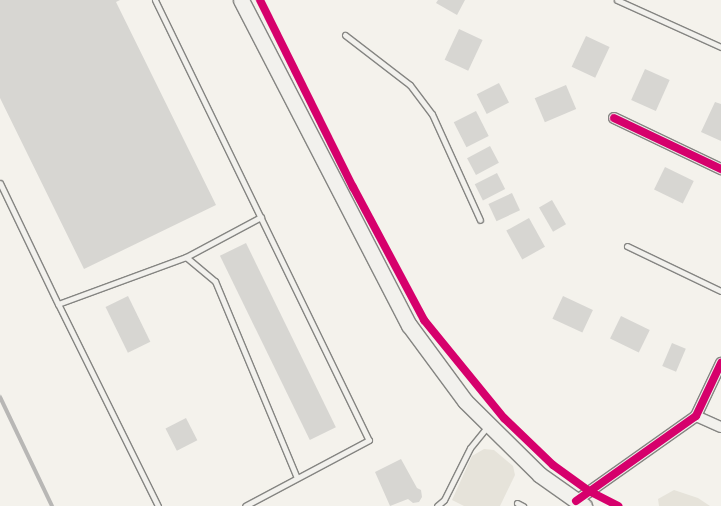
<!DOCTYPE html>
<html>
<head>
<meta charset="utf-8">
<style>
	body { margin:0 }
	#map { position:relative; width:721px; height:506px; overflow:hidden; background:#f4f2ec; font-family:"Balsamiq Sans",sans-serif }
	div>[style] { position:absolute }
	.green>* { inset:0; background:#e6e3da }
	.building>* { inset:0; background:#d7d6d2; transform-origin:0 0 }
	.roads { filter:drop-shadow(1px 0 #858582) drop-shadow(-1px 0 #858582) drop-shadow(0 1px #858582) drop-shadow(0 -1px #858582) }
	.service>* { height:5px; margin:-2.5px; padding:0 2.5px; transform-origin:2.5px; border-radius:2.5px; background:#f2f1ed }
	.minor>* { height:10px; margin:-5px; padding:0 5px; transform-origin:5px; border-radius:5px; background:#f2f1ed }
	.secondary>* { height:15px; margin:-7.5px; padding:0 7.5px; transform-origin:7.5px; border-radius:7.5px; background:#f2f1ed }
	.rail>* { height:4px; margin:-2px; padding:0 2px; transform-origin:2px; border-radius:2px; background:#b8b7b5 }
	.cycleway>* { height:8px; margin:-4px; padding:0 4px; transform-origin:4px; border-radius:4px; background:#d6006c }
	span { translate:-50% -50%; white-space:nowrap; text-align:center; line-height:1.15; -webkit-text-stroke:4.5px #f7f3e8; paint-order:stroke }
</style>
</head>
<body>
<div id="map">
	<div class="green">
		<div style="clip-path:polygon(484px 449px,494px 450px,513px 466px,515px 475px,500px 506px,464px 506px,452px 500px,472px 456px)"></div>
		<div style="clip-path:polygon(674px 490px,698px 498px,710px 506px,659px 506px,658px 499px)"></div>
	</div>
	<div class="building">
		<div style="clip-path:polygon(0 0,120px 0,116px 2px,216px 205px,84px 269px,0 98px)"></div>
		<div style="clip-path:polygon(438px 0,465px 0,457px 15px,436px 3px)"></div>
		<div style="left:459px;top:29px;width:26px;height:34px;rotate:25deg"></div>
		<div style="left:586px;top:36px;width:26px;height:34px;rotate:25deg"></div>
		<div style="left:645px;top:69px;width:27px;height:34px;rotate:24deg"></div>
		<div style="left:499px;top:83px;width:22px;height:25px;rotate:63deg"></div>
		<div style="left:566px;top:85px;width:26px;height:34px;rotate:67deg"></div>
		<div style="clip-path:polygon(715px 102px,721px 104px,721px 141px,701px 132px)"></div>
		<div style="left:476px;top:111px;width:28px;height:25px;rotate:63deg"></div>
		<div style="left:490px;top:146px;width:19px;height:26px;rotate:62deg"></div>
		<div style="left:665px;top:167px;width:32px;height:25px;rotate:26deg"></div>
		<div style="left:497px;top:173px;width:18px;height:25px;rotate:63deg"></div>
		<div style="left:512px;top:193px;width:19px;height:26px;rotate:65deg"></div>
		<div style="left:552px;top:200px;width:28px;height:15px;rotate:60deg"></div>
		<div style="left:529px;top:218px;width:33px;height:26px;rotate:61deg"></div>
		<div style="left:246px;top:243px;width:205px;height:29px;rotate:64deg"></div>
		<div style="left:128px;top:296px;width:51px;height:25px;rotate:64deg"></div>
		<div style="left:563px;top:296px;width:33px;height:25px;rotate:25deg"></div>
		<div style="left:621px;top:316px;width:32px;height:25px;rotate:26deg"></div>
		<div style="left:672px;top:343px;width:15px;height:25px;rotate:23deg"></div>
		<div style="left:186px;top:418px;width:25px;height:23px;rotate:63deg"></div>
		<div style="clip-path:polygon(401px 459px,417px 488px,421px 490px,422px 497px,419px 502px,413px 503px,408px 499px,390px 506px,375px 472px)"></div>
	</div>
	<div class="roads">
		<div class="service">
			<div style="left:155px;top:0;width:489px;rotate:64.1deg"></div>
			<div style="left:369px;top:440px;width:140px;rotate:152deg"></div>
			<div style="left:617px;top:0;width:114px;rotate:24.3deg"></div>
			<div style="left:345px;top:35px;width:82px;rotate:37.6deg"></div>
			<div style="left:410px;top:85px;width:36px;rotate:53deg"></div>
			<div style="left:432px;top:114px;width:116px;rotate:65.6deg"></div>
			<div style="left:0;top:183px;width:134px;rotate:64.4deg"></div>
			<div style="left:627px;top:246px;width:104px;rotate:25.6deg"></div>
			<div style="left:186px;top:257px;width:38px;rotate:40deg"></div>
			<div style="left:215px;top:281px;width:213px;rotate:67.4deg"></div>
			<div style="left:517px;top:503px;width:7px;rotate:27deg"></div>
			<div style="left:158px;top:506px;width:225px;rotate:-116.3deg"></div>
			<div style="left:58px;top:304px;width:136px;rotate:-20.2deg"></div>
			<div style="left:186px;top:257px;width:85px;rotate:-28.1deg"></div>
			<div style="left:437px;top:506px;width:9px;rotate:-41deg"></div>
			<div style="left:444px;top:500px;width:58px;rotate:-63.4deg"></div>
			<div style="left:470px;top:448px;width:27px;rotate:-51deg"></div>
		</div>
		<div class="minor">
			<div style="left:614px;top:118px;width:119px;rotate:25.5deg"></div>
			<div style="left:696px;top:416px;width:27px;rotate:24deg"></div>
			<div style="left:576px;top:501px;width:147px;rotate:-35.3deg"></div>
			<div style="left:696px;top:416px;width:59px;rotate:-64.7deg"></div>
		</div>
		<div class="secondary">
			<div style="left:241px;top:0;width:366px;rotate:62.7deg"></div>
			<div style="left:409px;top:325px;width:94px;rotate:53.6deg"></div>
			<div style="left:465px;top:401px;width:105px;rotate:44.6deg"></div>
			<div style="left:540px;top:475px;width:54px;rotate:35.2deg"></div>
		</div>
	</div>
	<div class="rail">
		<div style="left:0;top:397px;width:121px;rotate:64.5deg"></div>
	</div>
	<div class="cycleway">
		<div style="left:260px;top:0;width:209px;rotate:63.6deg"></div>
		<div style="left:353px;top:187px;width:151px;rotate:61.9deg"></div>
		<div style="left:424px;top:320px;width:127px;rotate:50.8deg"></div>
		<div style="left:504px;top:418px;width:68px;rotate:43.8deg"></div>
		<div style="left:553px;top:465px;width:44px;rotate:35.8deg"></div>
		<div style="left:589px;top:491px;width:33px;rotate:27deg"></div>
		<div style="left:614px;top:118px;width:119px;rotate:25.5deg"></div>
		<div style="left:576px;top:501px;width:147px;rotate:-35.3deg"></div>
		<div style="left:696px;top:416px;width:59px;rotate:-64.7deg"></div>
	</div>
</div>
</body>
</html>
